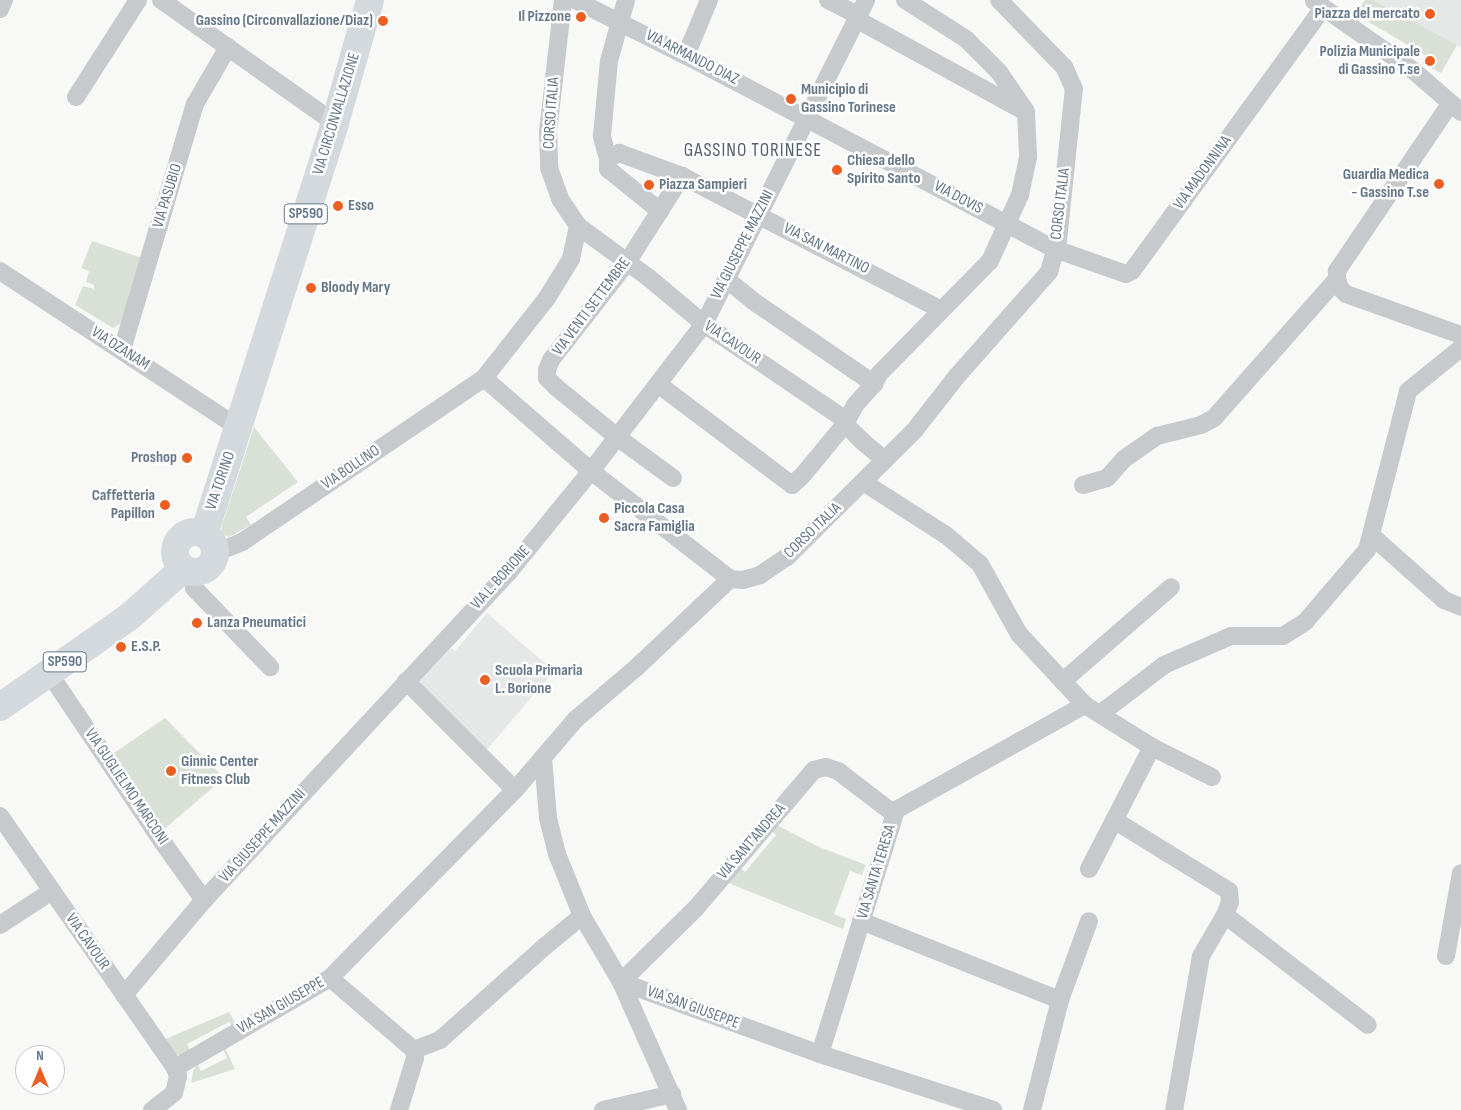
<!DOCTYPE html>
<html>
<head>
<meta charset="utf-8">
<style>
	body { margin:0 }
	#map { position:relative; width:1461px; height:1110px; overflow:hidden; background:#f8f8f6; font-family:"Sofia Sans Condensed",sans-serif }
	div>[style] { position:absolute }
	.built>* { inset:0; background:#e6e7e7 }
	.green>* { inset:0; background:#d9e1d6 }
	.street>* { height:18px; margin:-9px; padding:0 9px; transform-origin:9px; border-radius:9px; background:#c6cacd }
	.primary>* { height:28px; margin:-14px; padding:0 14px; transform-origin:14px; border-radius:14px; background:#d4d9de }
	.primary>.ring { margin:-14px; padding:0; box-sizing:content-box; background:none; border:28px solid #d4d9de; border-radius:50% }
	.dots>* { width:14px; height:14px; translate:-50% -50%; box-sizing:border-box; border:2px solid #fff; border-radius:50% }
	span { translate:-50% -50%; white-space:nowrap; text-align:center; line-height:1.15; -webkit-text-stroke:5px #fff; paint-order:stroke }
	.shield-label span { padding:1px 4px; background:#fff; border:1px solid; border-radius:4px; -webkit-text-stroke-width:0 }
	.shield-label { font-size:15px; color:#678; font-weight:700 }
	.poi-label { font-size:16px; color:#678; font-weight:700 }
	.right { translate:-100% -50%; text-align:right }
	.left { translate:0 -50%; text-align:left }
	.street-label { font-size:16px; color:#678 }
	.quarter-label { font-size:19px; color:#54606d; letter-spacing:1px }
	.north { position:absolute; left:15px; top:1045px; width:50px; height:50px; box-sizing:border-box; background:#fff; border:1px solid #c2c9cf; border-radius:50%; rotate:0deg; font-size:14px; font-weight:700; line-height:20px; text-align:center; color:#678 }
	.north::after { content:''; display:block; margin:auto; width:18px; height:22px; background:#eb5f23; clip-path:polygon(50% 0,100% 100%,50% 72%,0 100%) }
</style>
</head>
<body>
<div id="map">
	<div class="built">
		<div style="clip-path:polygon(1373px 0,1461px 0,1461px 47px,1443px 38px)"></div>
		<div style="clip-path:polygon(487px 613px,554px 671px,484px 753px,416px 686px,451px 648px,455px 651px)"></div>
	</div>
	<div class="green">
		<div style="clip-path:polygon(1365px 0,1373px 0,1457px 45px,1441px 73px,1422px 63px,1425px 55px,1355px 14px)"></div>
		<div style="clip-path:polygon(92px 241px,142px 258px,125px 321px,113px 328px,75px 305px,83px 286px,94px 289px,94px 285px,86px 282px,89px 271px,81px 268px)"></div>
		<div style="clip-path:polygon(254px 427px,298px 482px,246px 517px,251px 525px,229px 537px,222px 534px,221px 528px)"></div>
		<div style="clip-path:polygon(165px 718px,224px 778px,162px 831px,114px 753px)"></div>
		<div style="clip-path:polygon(773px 823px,819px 847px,866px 865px,862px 875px,850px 871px,834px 914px,846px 919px,843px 929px,726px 882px,737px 865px,745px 872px,776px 835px,768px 827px)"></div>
		<div style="clip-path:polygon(229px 1012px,237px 1025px,233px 1027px,229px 1022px,187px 1044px,191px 1052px,184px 1056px,174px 1054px,161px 1041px)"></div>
		<div style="clip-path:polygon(225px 1048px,235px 1069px,191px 1083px,193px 1072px,197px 1063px,201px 1071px,227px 1058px,223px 1049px)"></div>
	</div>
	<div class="street">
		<div style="left:161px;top:0;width:213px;rotate:35.3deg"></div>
		<div style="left:563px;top:0;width:132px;rotate:96.5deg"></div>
		<div style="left:548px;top:131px;width:37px;rotate:88deg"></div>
		<div style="left:549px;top:168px;width:33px;rotate:70deg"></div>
		<div style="left:560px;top:199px;width:32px;rotate:56deg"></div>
		<div style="left:578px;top:226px;width:88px;rotate:36.2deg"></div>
		<div style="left:649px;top:278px;width:72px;rotate:39.9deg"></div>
		<div style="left:704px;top:324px;width:164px;rotate:34.1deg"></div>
		<div style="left:840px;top:416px;width:9px;rotate:58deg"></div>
		<div style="left:845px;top:424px;width:24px;rotate:45deg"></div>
		<div style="left:862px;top:441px;width:30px;rotate:40deg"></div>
		<div style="left:575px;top:0;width:147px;rotate:26.7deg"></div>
		<div style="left:706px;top:66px;width:394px;rotate:27.7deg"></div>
		<div style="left:1055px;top:249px;width:75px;rotate:19.4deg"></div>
		<div style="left:1126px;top:274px;width:7px;rotate:-27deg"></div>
		<div style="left:1132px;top:271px;width:325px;rotate:-54deg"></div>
		<div style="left:828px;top:0;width:34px;rotate:27deg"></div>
		<div style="left:905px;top:0;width:72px;rotate:32.6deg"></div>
		<div style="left:966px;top:39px;width:47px;rotate:45deg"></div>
		<div style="left:999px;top:72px;width:46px;rotate:55.6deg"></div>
		<div style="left:1314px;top:1px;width:123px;rotate:35.1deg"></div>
		<div style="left:1415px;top:72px;width:61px;rotate:41deg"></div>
		<div style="left:0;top:9px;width:10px;rotate:-66deg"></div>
		<div style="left:856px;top:19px;width:194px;rotate:28.7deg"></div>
		<div style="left:686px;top:55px;width:60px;rotate:-67.3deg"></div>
		<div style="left:76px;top:97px;width:115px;rotate:-57.4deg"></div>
		<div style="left:1450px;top:104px;width:202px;rotate:124.1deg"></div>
		<div style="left:1337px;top:271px;width:8px;rotate:90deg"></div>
		<div style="left:1337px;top:279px;width:9px;rotate:72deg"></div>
		<div style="left:1340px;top:288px;width:8px;rotate:45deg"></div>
		<div style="left:1346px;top:294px;width:122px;rotate:19.6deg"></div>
		<div style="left:608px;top:159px;width:24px;rotate:-105deg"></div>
		<div style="left:602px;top:136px;width:75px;rotate:-84.7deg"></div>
		<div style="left:609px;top:61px;width:63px;rotate:-74.4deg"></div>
		<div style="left:660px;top:211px;width:67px;rotate:-141.1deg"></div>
		<div style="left:608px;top:169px;width:10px;rotate:-90deg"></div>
		<div style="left:608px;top:159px;width:13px;rotate:-29deg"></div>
		<div style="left:619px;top:153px;width:67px;rotate:20.1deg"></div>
		<div style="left:682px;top:176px;width:292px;rotate:27.3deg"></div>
		<div style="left:0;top:271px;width:286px;rotate:33.3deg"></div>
		<div style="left:726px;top:279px;width:35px;rotate:39deg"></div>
		<div style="left:753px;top:301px;width:147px;rotate:34.4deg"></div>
		<div style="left:122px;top:350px;width:257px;rotate:-73.5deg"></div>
		<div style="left:195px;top:104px;width:66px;rotate:-59.9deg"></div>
		<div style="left:484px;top:378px;width:142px;rotate:41deg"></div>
		<div style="left:591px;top:471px;width:176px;rotate:37.8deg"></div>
		<div style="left:730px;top:579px;width:13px;rotate:4deg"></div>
		<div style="left:743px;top:580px;width:18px;rotate:-16deg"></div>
		<div style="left:760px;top:575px;width:32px;rotate:-34deg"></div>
		<div style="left:787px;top:557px;width:179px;rotate:-44.8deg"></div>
		<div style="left:914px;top:431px;width:70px;rotate:-52deg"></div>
		<div style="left:957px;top:376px;width:139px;rotate:-48.5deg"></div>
		<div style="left:1049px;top:272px;width:33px;rotate:-74deg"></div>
		<div style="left:1058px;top:240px;width:152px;rotate:-84deg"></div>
		<div style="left:1074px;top:89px;width:24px;rotate:-114deg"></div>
		<div style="left:1064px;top:67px;width:93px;rotate:-134.1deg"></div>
		<div style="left:658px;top:384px;width:168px;rotate:37deg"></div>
		<div style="left:792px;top:485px;width:13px;rotate:-42deg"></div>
		<div style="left:802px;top:476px;width:67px;rotate:-50.4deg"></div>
		<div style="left:845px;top:424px;width:21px;rotate:-62deg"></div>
		<div style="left:855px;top:405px;width:28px;rotate:-48deg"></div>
		<div style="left:874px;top:384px;width:11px;rotate:-63deg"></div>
		<div style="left:879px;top:374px;width:158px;rotate:-45.5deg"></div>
		<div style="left:990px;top:261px;width:72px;rotate:-65.6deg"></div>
		<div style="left:1020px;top:195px;width:40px;rotate:-78deg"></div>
		<div style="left:1028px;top:156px;width:44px;rotate:-92.6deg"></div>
		<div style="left:673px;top:478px;width:69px;rotate:-143.8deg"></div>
		<div style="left:617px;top:437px;width:79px;rotate:-140.7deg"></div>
		<div style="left:556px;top:387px;width:13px;rotate:-135deg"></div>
		<div style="left:547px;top:378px;width:8px;rotate:-90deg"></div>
		<div style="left:547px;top:370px;width:11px;rotate:-68deg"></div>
		<div style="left:551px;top:360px;width:125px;rotate:-52.1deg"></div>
		<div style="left:628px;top:261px;width:101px;rotate:-57.6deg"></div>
		<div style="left:863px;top:482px;width:98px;rotate:32.6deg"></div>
		<div style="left:946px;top:535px;width:45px;rotate:40.5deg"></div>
		<div style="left:980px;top:564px;width:80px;rotate:60.9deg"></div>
		<div style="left:1019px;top:634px;width:97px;rotate:47.1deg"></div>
		<div style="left:1085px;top:705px;width:79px;rotate:32.1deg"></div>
		<div style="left:1152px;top:747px;width:67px;rotate:26.6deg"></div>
		<div style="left:1083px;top:485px;width:25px;rotate:-16deg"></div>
		<div style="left:1107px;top:478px;width:25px;rotate:-48deg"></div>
		<div style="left:1124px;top:459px;width:40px;rotate:-34.9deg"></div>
		<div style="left:1157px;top:436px;width:45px;rotate:-14deg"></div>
		<div style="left:1201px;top:425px;width:15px;rotate:-28deg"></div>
		<div style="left:1214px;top:418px;width:186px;rotate:-48.5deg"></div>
		<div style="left:1372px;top:536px;width:96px;rotate:41.6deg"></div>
		<div style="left:1444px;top:600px;width:18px;rotate:22deg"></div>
		<div style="left:215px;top:553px;width:29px;rotate:-22deg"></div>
		<div style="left:242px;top:542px;width:292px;rotate:-34.1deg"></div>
		<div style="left:484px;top:378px;width:102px;rotate:-51.8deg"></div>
		<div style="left:547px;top:298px;width:46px;rotate:-58.4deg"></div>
		<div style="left:571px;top:259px;width:34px;rotate:-78deg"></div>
		<div style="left:192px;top:572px;width:16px;rotate:83deg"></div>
		<div style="left:194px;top:588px;width:110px;rotate:46.1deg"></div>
		<div style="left:49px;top:673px;width:206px;rotate:56.1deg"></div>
		<div style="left:164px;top:844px;width:69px;rotate:54.5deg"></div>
		<div style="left:406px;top:681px;width:154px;rotate:45deg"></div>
		<div style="left:1063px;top:681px;width:143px;rotate:-41deg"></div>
		<div style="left:1100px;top:714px;width:81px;rotate:-37.4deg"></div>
		<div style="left:1164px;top:665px;width:73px;rotate:-23.4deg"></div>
		<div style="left:1231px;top:636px;width:52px"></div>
		<div style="left:1283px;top:636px;width:26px;rotate:-32deg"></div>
		<div style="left:1305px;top:622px;width:95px;rotate:-49.3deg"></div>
		<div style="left:1367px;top:550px;width:164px;rotate:-75.5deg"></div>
		<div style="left:1408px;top:391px;width:68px;rotate:-39.1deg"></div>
		<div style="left:543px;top:758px;width:60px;rotate:85.2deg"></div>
		<div style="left:548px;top:818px;width:37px;rotate:76deg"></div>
		<div style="left:557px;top:854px;width:67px;rotate:68deg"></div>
		<div style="left:582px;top:916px;width:77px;rotate:59.4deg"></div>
		<div style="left:621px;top:982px;width:212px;rotate:19.9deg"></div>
		<div style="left:820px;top:1054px;width:182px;rotate:17.9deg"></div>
		<div style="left:0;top:816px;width:307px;rotate:55.2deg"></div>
		<div style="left:175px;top:1068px;width:9px;rotate:69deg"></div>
		<div style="left:178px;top:1076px;width:17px;rotate:103deg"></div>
		<div style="left:174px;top:1093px;width:28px;rotate:142deg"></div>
		<div style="left:1114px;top:820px;width:135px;rotate:31.7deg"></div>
		<div style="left:1229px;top:891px;width:11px;rotate:85deg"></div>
		<div style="left:1230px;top:902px;width:14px;rotate:111deg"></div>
		<div style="left:1225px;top:915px;width:48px;rotate:120.3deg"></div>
		<div style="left:1201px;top:956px;width:156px;rotate:99.9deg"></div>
		<div style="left:1089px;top:869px;width:137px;rotate:-62.7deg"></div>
		<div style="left:1225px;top:915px;width:180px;rotate:37.6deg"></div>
		<div style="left:861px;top:921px;width:214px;rotate:21.7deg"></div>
		<div style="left:0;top:925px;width:62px;rotate:-33.2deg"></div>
		<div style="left:1446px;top:956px;width:84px;rotate:-79.8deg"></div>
		<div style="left:330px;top:978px;width:111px;rotate:40.6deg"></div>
		<div style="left:414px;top:1050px;width:8px;rotate:83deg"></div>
		<div style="left:415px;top:1058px;width:54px;rotate:107.1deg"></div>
		<div style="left:124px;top:995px;width:124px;rotate:-49.9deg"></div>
		<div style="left:204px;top:900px;width:446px;rotate:-47.1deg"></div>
		<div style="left:508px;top:573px;width:132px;rotate:-50.9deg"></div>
		<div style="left:591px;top:471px;width:185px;rotate:-52.5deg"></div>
		<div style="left:704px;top:324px;width:362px;rotate:-63.4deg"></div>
		<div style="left:414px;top:1050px;width:28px;rotate:-21deg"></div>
		<div style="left:440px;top:1040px;width:140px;rotate:-41.8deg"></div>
		<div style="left:544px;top:947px;width:49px;rotate:-39.2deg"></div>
		<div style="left:820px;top:1054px;width:256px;rotate:-72.7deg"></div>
		<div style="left:896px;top:810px;width:216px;rotate:-29.1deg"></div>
		<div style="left:175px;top:1068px;width:179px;rotate:-30.1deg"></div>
		<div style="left:330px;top:978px;width:264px;rotate:-45.5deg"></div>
		<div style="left:515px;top:790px;width:94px;rotate:-49.3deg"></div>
		<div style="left:576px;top:719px;width:80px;rotate:-40.4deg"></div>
		<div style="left:637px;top:667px;width:128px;rotate:-43.4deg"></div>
		<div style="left:603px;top:1110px;width:71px;rotate:-13.1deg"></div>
		<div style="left:678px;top:1110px;width:140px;rotate:-114deg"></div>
		<div style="left:621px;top:982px;width:105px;rotate:-44.6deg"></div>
		<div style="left:696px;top:908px;width:182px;rotate:-49.5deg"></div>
		<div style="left:814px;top:770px;width:12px;rotate:-14deg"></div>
		<div style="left:826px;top:767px;width:13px;rotate:18deg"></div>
		<div style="left:838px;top:771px;width:64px;rotate:37.4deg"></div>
		<div style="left:889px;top:810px;width:7px"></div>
		<div style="left:1032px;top:1110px;width:114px;rotate:-75.7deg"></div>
		<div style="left:1060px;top:1000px;width:84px;rotate:-69.8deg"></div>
	</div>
	<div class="primary">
		<div class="ring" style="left:175px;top:532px;width:12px;height:12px"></div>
		<div style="left:204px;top:534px;width:431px;rotate:-72.3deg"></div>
		<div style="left:335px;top:123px;width:128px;rotate:-74.1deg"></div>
		<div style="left:0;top:707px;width:157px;rotate:-34.9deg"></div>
		<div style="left:129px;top:617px;width:72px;rotate:-41.6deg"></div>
	</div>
	<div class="dots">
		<div style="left:1430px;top:14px;background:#eb5f23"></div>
		<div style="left:581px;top:17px;background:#eb5f23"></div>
		<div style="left:383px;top:21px;background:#eb5f23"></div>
		<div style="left:1430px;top:61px;background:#eb5f23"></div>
		<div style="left:791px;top:99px;background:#eb5f23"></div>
		<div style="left:837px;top:170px;background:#eb5f23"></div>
		<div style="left:1439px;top:184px;background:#eb5f23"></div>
		<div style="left:649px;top:185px;background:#eb5f23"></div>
		<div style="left:338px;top:206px;background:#eb5f23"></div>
		<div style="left:311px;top:288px;background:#eb5f23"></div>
		<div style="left:187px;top:458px;background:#eb5f23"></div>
		<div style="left:165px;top:505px;background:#eb5f23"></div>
		<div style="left:604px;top:518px;background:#eb5f23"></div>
		<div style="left:197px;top:623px;background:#eb5f23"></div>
		<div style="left:121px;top:647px;background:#eb5f23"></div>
		<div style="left:485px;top:680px;background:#eb5f23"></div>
		<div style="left:171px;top:771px;background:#eb5f23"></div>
	</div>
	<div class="shield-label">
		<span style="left:306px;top:214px">SP590</span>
		<span style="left:65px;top:662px">SP590</span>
	</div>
	<div class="poi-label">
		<span class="right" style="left:1420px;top:14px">Piazza del mercato</span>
		<span class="right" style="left:571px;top:17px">Il Pizzone</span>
		<span class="right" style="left:373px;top:21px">Gassino (Circonvallazione/Diaz)</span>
		<span class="right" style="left:1420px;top:61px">Polizia Municipale<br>di Gassino T.se</span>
		<span class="left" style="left:801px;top:99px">Municipio di<br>Gassino Torinese</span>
		<span class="left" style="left:847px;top:170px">Chiesa dello<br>Spirito Santo</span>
		<span class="right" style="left:1429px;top:184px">Guardia Medica<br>- Gassino T.se</span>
		<span class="left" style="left:659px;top:185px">Piazza Sampieri</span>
		<span class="left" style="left:348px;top:206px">Esso</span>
		<span class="left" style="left:321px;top:288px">Bloody Mary</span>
		<span class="right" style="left:177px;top:458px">Proshop</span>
		<span class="right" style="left:155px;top:505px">Caffetteria<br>Papillon</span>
		<span class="left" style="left:614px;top:518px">Piccola Casa<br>Sacra Famiglia</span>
		<span class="left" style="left:207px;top:623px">Lanza Pneumatici</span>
		<span class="left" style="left:131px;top:647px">E.S.P.</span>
		<span class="left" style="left:495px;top:680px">Scuola Primaria<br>L. Borione</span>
		<span class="left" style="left:181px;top:771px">Ginnic Center<br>Fitness Club</span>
	</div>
	<div class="street-label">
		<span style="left:692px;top:58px;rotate:27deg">VIA ARMANDO DIAZ</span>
		<span style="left:552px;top:113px;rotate:-86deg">CORSO ITALIA</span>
		<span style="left:337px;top:114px;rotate:-73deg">VIA CIRCONVALLAZIONE</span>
		<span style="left:1203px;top:173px;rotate:-54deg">VIA MADONNINA</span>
		<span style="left:168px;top:196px;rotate:-73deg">VIA PASUBIO</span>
		<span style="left:958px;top:198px;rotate:28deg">VIA DOVIS</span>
		<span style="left:1061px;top:204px;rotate:-83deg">CORSO ITALIA</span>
		<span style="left:743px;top:245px;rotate:-63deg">VIA GIUSEPPE MAZZINI</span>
		<span style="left:826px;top:249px;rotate:27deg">VIA SAN MARTINO</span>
		<span style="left:592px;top:307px;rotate:-53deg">VIA VENTI SETTEMBRE</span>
		<span style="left:732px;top:343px;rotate:34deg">VIA CAVOUR</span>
		<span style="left:120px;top:349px;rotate:33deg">VIA OZANAM</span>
		<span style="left:351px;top:468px;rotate:-34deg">VIA BOLLINO</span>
		<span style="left:221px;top:481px;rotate:-71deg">VIA TORINO</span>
		<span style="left:813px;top:531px;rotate:-44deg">CORSO ITALIA</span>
		<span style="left:501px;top:578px;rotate:-48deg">VIA L. BORIONE</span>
		<span style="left:126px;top:787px;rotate:56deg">VIA GUGLIELMO MARCONI</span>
		<span style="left:263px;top:836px;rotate:-48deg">VIA GIUSEPPE MAZZINI</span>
		<span style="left:752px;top:842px;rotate:-49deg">VIA SANT'ANDREA</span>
		<span style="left:877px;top:872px;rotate:-73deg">VIA SANTA TERESA</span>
		<span style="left:87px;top:942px;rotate:55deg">VIA CAVOUR</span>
		<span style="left:281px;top:1006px;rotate:-30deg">VIA SAN GIUSEPPE</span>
		<span style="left:693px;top:1008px;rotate:20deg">VIA SAN GIUSEPPE</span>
	</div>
	<div class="quarter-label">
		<span style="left:753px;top:151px">GASSINO TORINESE</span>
	</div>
	<div class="north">N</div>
</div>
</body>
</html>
